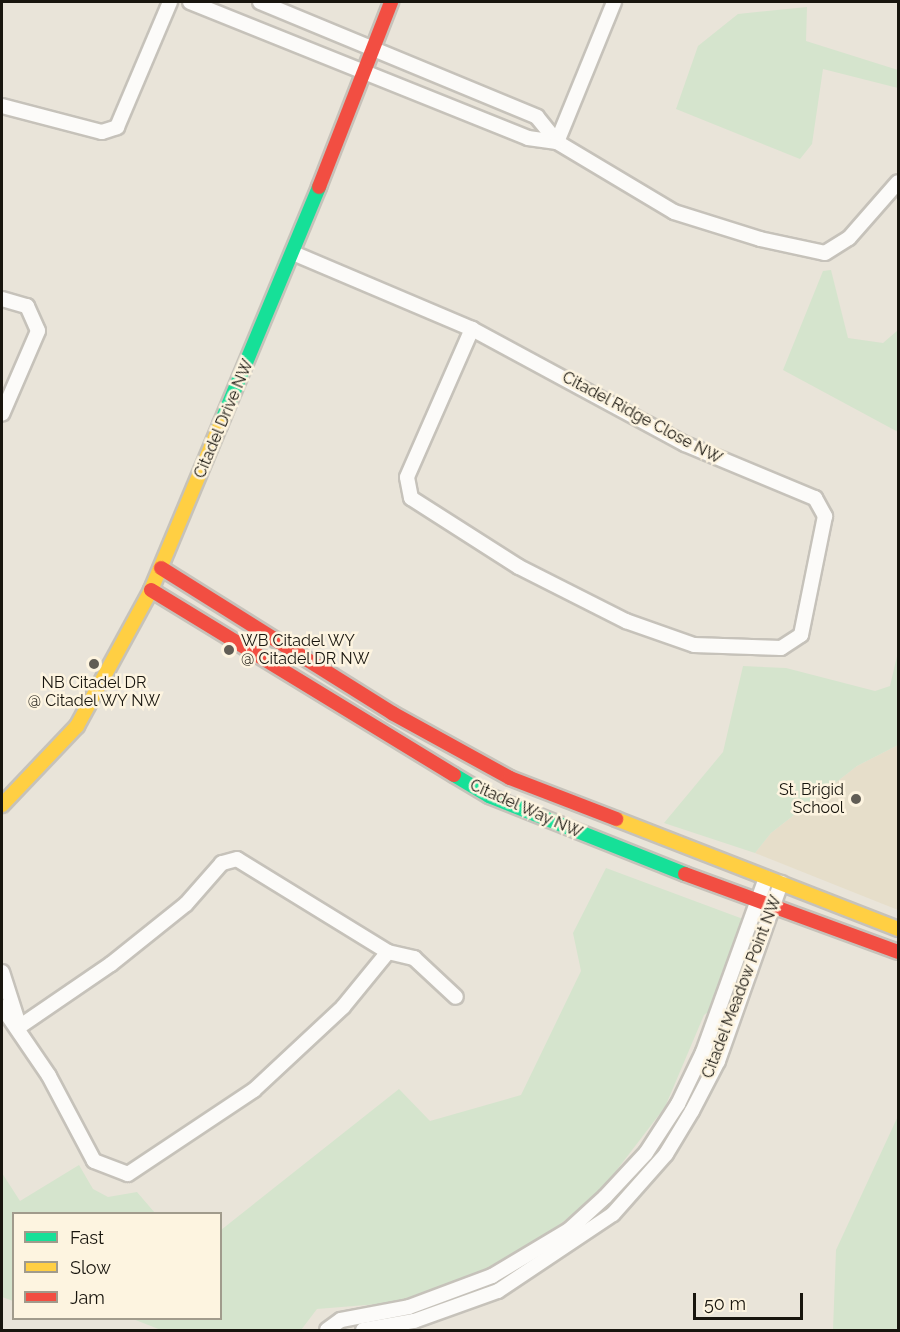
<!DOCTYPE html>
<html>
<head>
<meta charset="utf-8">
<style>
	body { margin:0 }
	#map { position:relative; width:900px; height:1332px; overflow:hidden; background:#e9e4d9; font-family:Raleway,sans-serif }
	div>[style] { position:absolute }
	.built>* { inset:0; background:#e6deca }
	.green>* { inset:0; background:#d5e4cd }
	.roads { filter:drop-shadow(2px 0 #c6c2ba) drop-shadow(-2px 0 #c6c2ba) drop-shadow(0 2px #c6c2ba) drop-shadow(0 -2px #c6c2ba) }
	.street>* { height:14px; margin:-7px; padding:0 7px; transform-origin:7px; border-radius:7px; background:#fcfbf9 }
	.fast>* { height:14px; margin:-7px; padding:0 7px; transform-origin:7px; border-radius:7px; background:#16e098 }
	.slow>* { height:14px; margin:-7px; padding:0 7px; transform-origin:7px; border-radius:7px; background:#ffcf43 }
	.jam>* { height:14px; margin:-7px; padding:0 7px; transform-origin:7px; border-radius:7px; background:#f24e42 }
	.dots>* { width:16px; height:16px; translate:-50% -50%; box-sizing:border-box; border:3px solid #fdf4e0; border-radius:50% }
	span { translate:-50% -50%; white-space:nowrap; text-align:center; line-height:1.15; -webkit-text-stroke:5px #fdf4e0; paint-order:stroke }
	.street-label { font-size:16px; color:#18150e }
	.poi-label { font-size:16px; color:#18150e }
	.left { translate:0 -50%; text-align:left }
	.right { translate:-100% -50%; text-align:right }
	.frame { position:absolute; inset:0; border:3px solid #18150e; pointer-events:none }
	.legend { position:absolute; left:12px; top:1212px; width:210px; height:108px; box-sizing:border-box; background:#fdf4e0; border:2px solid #a19b8c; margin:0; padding:8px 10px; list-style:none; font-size:18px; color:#18150e }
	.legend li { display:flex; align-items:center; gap:12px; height:30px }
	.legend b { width:30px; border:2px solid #a19b8c }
	.scale { position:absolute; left:693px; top:1293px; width:110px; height:27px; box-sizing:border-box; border:3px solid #18150e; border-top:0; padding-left:8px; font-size:18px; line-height:21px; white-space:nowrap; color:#18150e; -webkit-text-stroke:4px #fdf4e0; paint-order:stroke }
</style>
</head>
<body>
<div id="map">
	<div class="built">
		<div style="clip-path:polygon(898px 745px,898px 910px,755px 853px,771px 833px,857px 766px)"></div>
	</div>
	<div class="green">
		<div style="clip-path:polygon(807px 7px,806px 41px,898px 70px,898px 88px,823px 69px,812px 144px,800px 159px,676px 109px,698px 46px,738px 14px)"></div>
		<div style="clip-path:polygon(831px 270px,848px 338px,883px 343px,898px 330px,898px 432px,783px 370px,823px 271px)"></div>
		<div style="clip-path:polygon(898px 652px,898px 745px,857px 766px,771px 833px,755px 853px,664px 823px,723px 752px,743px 666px,786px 668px,875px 691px,890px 686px)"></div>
		<div style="clip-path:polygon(606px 868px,743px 919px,711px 1010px,704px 1015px,665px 1107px,600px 1192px,533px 1246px,443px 1289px,391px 1303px,317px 1309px,301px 1330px,161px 1330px,133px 1319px,220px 1318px,221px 1230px,399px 1089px,430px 1121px,521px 1095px,581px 971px,573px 933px)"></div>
		<div style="clip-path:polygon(898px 1116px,898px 1330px,833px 1330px,836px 1250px)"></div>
		<div style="clip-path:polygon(79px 1165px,93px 1189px,108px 1197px,137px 1192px,155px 1213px,14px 1214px,13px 1301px,2px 1297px,2px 1173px,20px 1201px)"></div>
	</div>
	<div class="roads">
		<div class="street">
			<div style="left:190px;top:2px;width:364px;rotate:21.9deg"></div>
			<div style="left:528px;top:138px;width:29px;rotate:8deg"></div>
			<div style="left:260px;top:2px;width:300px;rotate:22.5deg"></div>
			<div style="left:537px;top:117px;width:32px;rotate:51deg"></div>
			<div style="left:557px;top:142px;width:136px;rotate:30.9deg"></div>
			<div style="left:674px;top:212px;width:90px;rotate:17.4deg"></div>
			<div style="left:760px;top:239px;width:66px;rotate:12.2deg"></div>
			<div style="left:825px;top:253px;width:28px;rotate:-32deg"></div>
			<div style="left:849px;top:238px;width:74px;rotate:-48.8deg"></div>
			<div style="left:2px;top:106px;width:103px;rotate:14.6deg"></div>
			<div style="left:102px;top:132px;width:16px;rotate:-18deg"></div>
			<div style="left:117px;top:127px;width:136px;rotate:-67deg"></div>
			<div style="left:557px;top:142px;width:151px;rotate:-67.8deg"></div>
			<div style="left:293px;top:253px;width:194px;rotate:23deg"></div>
			<div style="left:472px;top:329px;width:242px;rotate:28.4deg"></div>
			<div style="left:685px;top:444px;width:141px;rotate:22.6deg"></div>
			<div style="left:815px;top:498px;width:21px;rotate:61deg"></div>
			<div style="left:825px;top:516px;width:121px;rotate:101.4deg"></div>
			<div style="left:801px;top:635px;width:24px;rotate:147deg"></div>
			<div style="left:781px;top:648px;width:87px;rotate:-178deg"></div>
			<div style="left:694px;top:645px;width:72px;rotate:-160.6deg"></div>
			<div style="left:626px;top:621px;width:120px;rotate:-153.2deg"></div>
			<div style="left:519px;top:567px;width:128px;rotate:-147.4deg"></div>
			<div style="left:411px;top:498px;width:21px;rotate:-101deg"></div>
			<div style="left:407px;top:477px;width:162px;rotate:-66.3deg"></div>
			<div style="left:2px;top:299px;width:26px;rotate:16deg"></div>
			<div style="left:27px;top:306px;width:27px;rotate:66deg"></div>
			<div style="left:38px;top:331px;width:90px;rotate:113.4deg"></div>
			<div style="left:388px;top:952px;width:27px;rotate:13deg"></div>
			<div style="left:414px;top:958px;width:57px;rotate:42.9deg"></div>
			<div style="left:2px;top:972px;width:56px;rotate:72.2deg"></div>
			<div style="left:2px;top:1007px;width:83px;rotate:55.7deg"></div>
			<div style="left:49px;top:1076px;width:96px;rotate:62.1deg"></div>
			<div style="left:94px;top:1161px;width:36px;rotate:21deg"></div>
			<div style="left:128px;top:1174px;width:151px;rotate:-33.7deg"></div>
			<div style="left:254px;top:1090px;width:122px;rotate:-43deg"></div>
			<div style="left:343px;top:1007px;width:71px;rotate:-50.7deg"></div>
			<div style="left:388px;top:952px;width:177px;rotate:-148.4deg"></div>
			<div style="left:237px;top:859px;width:16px;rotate:165deg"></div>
			<div style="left:222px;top:863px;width:55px;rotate:131.3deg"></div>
			<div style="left:186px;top:904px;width:96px;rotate:141.3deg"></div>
			<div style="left:111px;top:964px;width:112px;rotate:145.6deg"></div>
			<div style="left:327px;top:1330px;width:17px;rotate:-36deg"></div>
			<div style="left:341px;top:1320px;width:69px;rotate:-10.8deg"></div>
			<div style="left:409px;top:1307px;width:89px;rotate:-20.5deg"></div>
			<div style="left:492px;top:1276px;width:90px;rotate:-30.9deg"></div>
			<div style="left:569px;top:1230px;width:49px;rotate:-42.5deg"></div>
			<div style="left:605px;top:1197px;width:60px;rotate:-47deg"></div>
			<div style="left:646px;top:1153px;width:59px;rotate:-56.9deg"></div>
			<div style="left:678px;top:1104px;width:58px;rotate:-64.3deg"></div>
			<div style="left:703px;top:1052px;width:185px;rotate:-70.1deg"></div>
			<div style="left:363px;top:1330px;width:52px;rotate:-10deg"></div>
			<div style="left:414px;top:1321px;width:89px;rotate:-19.7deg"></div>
			<div style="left:498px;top:1291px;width:138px;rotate:-33.8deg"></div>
			<div style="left:613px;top:1214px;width:80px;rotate:-48.5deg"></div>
			<div style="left:666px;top:1154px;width:50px;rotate:-58.8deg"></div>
			<div style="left:692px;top:1111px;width:56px;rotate:-62.5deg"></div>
			<div style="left:718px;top:1061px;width:189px;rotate:-70.5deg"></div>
		</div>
		<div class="fast">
			<div style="left:220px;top:425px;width:258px;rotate:-67.4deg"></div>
			<div style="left:454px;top:775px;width:41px;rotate:31deg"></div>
			<div style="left:489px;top:796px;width:211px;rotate:21.7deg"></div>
		</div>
		<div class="slow">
			<div style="left:2px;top:805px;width:109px;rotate:-46.5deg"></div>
			<div style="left:77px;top:726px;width:155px;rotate:-61.4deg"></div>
			<div style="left:151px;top:590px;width:179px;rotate:-67.3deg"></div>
			<div style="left:616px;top:819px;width:303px;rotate:21.3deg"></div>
		</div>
		<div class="jam">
			<div style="left:319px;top:187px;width:199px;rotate:-68.7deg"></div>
			<div style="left:161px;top:568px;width:273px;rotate:32.1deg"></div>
			<div style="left:392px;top:713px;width:135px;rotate:28.8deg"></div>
			<div style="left:510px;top:778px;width:114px;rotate:21.1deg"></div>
			<div style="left:151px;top:590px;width:355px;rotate:31.4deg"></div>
			<div style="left:685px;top:874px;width:227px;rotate:20.1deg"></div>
		</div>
	</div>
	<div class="dots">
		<div style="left:229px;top:650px;background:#615d55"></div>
		<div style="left:94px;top:664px;background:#615d55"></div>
		<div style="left:856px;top:799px;background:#615d55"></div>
	</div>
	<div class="street-label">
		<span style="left:642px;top:418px;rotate:28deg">Citadel Ridge Close NW</span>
		<span style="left:224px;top:419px;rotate:-67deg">Citadel Drive NW</span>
		<span style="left:526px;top:809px;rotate:24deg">Citadel Way NW</span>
		<span style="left:742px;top:987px;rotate:-69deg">Citadel Meadow Point NW</span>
	</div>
	<div class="poi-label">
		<span class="left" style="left:241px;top:650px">WB Citadel WY<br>@ Citadel DR NW</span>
		<span style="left:94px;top:692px">NB Citadel DR<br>@ Citadel WY NW</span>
		<span class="right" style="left:844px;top:799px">St. Brigid<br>School</span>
	</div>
	<div class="frame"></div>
	<ul class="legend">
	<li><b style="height:8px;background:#16e098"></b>Fast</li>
	<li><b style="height:8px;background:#ffcf43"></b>Slow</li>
	<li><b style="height:8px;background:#f24e42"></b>Jam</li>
	</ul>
	<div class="scale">50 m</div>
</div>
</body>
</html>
